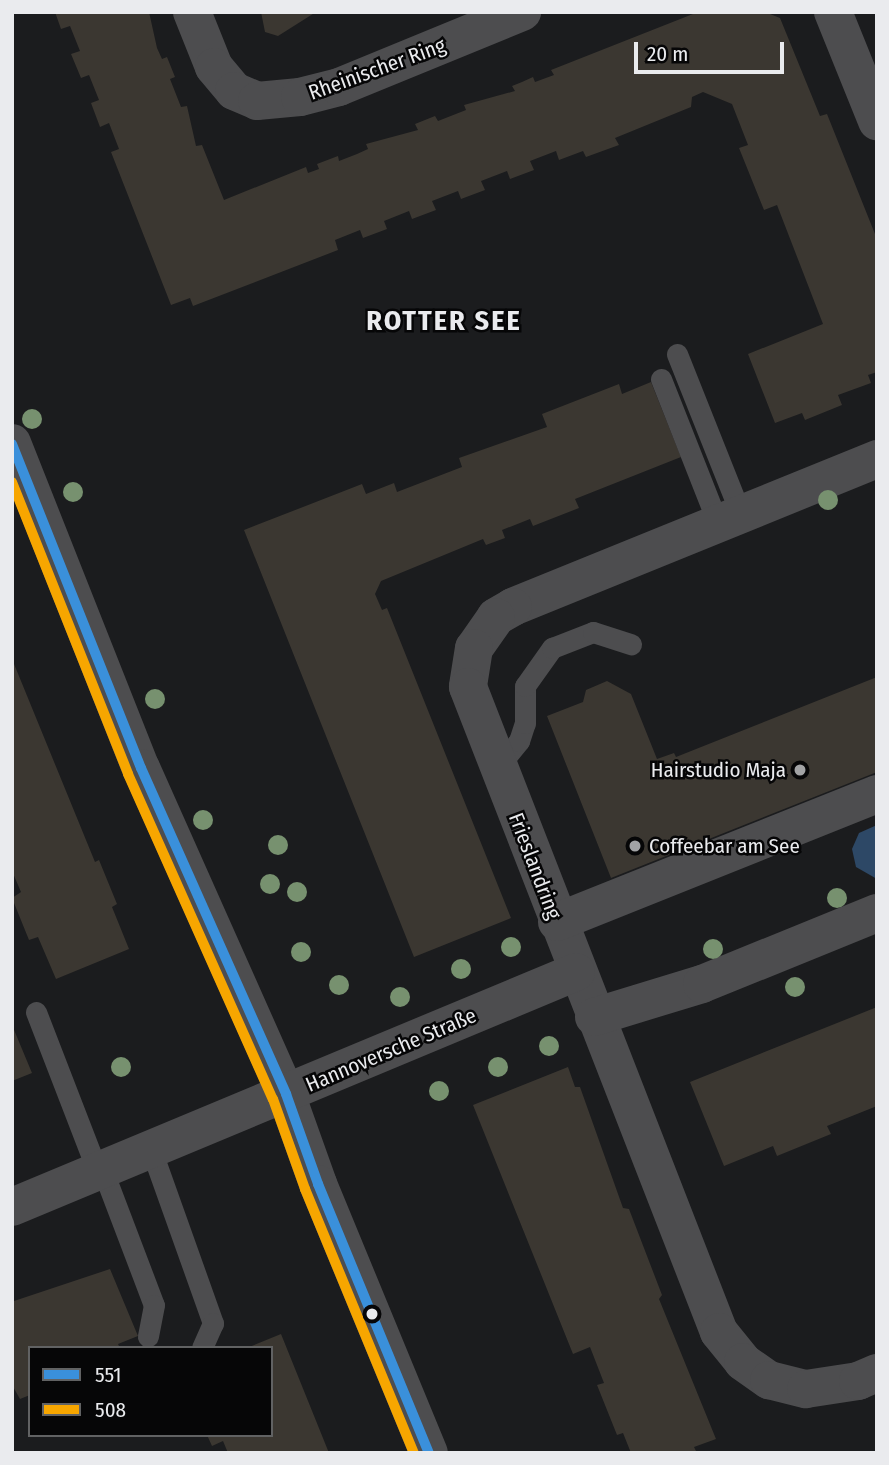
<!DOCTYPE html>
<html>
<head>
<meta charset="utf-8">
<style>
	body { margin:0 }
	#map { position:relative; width:889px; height:1465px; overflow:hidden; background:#1b1c1e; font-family:"Fira Sans Condensed",sans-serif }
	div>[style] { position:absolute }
	.water>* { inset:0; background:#2d4866 }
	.building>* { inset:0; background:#3b3731 }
	.lane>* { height:21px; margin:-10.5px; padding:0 10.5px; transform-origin:10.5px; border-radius:10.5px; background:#4d4d4f }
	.street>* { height:38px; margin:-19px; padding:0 19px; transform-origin:19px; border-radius:19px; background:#4d4d4f }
	.bus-1>* { height:10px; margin:-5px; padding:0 5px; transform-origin:5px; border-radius:5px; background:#3a90db }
	.bus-2>* { height:10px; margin:-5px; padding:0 5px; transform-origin:5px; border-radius:5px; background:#f7a600 }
	.trees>* { width:20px; height:20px; margin:-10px; border-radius:50%; background:#77916f }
	.dots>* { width:19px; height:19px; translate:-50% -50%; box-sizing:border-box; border:4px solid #060607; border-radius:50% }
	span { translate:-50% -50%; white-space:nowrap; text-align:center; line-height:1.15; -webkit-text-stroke:5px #060607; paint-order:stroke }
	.street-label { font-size:21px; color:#eaebee }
	.poi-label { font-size:21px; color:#eaebee }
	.right { translate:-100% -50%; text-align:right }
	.left { translate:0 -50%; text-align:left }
	.district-label { font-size:28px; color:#eaebee; font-weight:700; letter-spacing:2px }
	.frame { position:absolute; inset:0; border:14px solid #eaebee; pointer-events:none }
	.legend { position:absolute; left:28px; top:1346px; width:245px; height:91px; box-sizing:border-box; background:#060607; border:2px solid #616263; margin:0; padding:9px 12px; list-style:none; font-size:21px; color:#eaebee }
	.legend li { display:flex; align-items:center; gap:14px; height:35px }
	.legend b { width:35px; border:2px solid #616263 }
	.scale { position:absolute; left:634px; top:42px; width:150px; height:32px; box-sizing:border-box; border:4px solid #eaebee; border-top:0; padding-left:9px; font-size:21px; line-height:24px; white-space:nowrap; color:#eaebee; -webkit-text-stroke:5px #060607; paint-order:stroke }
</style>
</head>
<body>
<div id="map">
	<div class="water">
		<div style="clip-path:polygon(877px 825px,877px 879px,856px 867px,852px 849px,859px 833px)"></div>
	</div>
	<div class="building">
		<div style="clip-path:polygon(55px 12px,149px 12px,157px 48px,162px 59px,167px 57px,175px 77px,170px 79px,181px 107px,187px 106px,196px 146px,202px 145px,224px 200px,306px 167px,308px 173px,319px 169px,317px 164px,338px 156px,339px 161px,357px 154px,368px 149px,366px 144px,418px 130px,415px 124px,435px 116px,438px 121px,466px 110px,464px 105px,515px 91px,512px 86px,522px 82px,533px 77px,535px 82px,554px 75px,551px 70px,698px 12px,765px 12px,780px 18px,820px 116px,827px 114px,877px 239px,877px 372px,868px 375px,871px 383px,838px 395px,842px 405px,805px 420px,802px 413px,775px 423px,748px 354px,823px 324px,777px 205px,764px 210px,739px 148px,748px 145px,732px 104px,703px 92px,692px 97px,691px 107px,615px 138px,619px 145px,586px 157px,583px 151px,559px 160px,556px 151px,530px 161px,534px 170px,510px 179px,507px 171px,481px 181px,485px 190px,461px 199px,458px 191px,432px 201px,436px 210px,412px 219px,409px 211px,384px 221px,387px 229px,363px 238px,360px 230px,335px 240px,338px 250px,193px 306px,190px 298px,171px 305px,111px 152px,119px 149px,109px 123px,100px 127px,91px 103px,99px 100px,89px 75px,81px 78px,71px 54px,80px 51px,70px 26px,61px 29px)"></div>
		<div style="clip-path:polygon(261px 12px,316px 12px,278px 36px,265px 32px)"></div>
		<div style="clip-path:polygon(651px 382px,681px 457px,575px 499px,579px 508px,533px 526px,530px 519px,502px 530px,505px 538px,486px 545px,483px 539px,381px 581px,375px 594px,382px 610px,387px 608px,511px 918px,414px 957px,244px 530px,362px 484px,366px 494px,394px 483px,397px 492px,462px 467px,459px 458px,547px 427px,542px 414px,619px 384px,622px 394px)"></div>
		<div style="clip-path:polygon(12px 659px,95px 862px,99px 860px,117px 904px,112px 907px,129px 949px,56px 979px,38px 937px,29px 940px,12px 898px,21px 892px,12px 871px)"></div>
		<div style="clip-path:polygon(877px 677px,877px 772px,611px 878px,547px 716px,583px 702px,586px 690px,607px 681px,631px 694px,657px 759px,674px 753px,676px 757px)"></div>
		<div style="clip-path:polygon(877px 1007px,877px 1106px,827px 1126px,831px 1134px,777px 1156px,773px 1146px,724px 1166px,690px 1082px)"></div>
		<div style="clip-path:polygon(12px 1025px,32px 1073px,12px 1081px)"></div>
		<div style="clip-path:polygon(568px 1067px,575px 1087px,580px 1087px,623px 1208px,629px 1209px,662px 1295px,659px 1299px,716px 1439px,694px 1447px,697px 1453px,631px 1453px,623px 1433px,617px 1435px,597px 1385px,604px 1383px,590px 1347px,573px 1354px,473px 1105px)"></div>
		<div style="clip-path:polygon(110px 1269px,138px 1336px,118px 1344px,120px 1348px,30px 1348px,30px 1395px,20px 1399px,12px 1385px,14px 1301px)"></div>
		<div style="clip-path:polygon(281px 1334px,329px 1453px,228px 1453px,223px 1441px,212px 1446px,207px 1435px,271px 1435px,271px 1348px,247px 1348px)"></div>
	</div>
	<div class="lane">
		<div style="left:677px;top:354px;width:170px;rotate:68.3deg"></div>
		<div style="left:661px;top:379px;width:153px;rotate:68.5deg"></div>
		<div style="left:497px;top:768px;width:35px;rotate:-51deg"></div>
		<div style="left:519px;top:741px;width:19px;rotate:-72deg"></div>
		<div style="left:525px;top:723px;width:37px;rotate:-90deg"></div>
		<div style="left:525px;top:686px;width:47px;rotate:-54.6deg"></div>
		<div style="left:552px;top:648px;width:44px;rotate:-21.3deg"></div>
		<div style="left:593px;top:632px;width:40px;rotate:18deg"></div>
		<div style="left:36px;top:1012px;width:173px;rotate:68.9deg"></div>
		<div style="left:152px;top:1152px;width:182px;rotate:70.4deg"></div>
		<div style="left:213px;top:1323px;width:27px;rotate:114deg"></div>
		<div style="left:103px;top:1171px;width:143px;rotate:69.2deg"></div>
		<div style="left:154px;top:1305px;width:32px;rotate:101deg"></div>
	</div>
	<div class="street">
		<div style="left:192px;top:12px;width:59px;rotate:68.2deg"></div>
		<div style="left:214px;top:67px;width:31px;rotate:50deg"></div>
		<div style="left:234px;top:91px;width:25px;rotate:23deg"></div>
		<div style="left:257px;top:101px;width:43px;rotate:-5.3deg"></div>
		<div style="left:300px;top:97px;width:40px;rotate:-14.4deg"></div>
		<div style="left:339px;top:87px;width:198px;rotate:-22.3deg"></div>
		<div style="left:833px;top:12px;width:118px;rotate:68deg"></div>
		<div style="left:12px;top:443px;width:350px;rotate:68.4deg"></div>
		<div style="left:141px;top:768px;width:357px;rotate:66deg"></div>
		<div style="left:286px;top:1094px;width:96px;rotate:70.4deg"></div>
		<div style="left:318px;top:1184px;width:291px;rotate:67.6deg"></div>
		<div style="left:877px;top:459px;width:393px;rotate:157.9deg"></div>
		<div style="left:513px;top:607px;width:20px;rotate:150deg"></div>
		<div style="left:496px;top:617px;width:38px;rotate:125deg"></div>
		<div style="left:474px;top:648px;width:39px;rotate:99deg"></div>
		<div style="left:468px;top:687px;width:692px;rotate:68.74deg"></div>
		<div style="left:719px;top:1332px;width:38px;rotate:51deg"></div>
		<div style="left:743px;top:1362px;width:32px;rotate:35deg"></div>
		<div style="left:769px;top:1380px;width:38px;rotate:14deg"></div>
		<div style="left:806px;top:1389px;width:53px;rotate:-8.7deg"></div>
		<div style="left:858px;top:1381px;width:21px;rotate:-23deg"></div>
		<div style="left:557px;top:922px;width:345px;rotate:-21.8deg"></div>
		<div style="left:594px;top:1017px;width:113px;rotate:-17deg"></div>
		<div style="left:702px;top:984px;width:189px;rotate:-22.1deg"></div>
		<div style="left:12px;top:1207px;width:611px;rotate:-22.62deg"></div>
	</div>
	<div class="bus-1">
		<div style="left:12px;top:444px;width:349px;rotate:68.3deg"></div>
		<div style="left:141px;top:768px;width:357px;rotate:66deg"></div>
		<div style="left:286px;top:1094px;width:96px;rotate:70.4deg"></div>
		<div style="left:318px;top:1184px;width:291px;rotate:67.6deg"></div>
	</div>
	<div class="bus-2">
		<div style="left:12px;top:482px;width:314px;rotate:68.3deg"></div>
		<div style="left:128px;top:774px;width:356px;rotate:66deg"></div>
		<div style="left:273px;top:1099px;width:96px;rotate:70.4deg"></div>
		<div style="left:305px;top:1189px;width:286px;rotate:67.6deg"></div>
	</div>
	<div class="trees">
		<div style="left:32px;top:419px"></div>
		<div style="left:73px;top:492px"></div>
		<div style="left:828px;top:500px"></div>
		<div style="left:155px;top:699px"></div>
		<div style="left:203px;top:820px"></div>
		<div style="left:278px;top:845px"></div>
		<div style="left:270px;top:884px"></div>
		<div style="left:297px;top:892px"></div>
		<div style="left:837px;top:898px"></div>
		<div style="left:511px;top:947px"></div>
		<div style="left:713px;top:949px"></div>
		<div style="left:301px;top:952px"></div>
		<div style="left:461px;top:969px"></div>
		<div style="left:339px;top:985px"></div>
		<div style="left:795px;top:987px"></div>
		<div style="left:400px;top:997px"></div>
		<div style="left:549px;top:1046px"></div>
		<div style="left:121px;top:1067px"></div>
		<div style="left:498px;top:1067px"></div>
		<div style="left:439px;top:1091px"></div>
	</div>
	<div class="dots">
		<div style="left:800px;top:770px;background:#a2a3a5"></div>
		<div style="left:635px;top:846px;background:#a2a3a5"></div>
		<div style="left:372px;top:1314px;background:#eaebee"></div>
	</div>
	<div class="street-label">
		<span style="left:377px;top:69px;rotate:-20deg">Rheinischer Ring</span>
		<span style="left:535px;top:866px;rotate:69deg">Frieslandring</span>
		<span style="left:391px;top:1050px;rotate:-23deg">Hannoversche Straße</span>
	</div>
	<div class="poi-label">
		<span class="right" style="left:786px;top:770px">Hairstudio Maja</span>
		<span class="left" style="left:649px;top:846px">Coffeebar am See</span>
	</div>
	<div class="district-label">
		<span style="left:444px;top:321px">ROTTER SEE</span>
	</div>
	<div class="frame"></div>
	<ul class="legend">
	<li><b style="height:9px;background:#3a90db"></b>551</li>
	<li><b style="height:9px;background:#f7a600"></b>508</li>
	</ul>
	<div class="scale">20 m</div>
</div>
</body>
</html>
